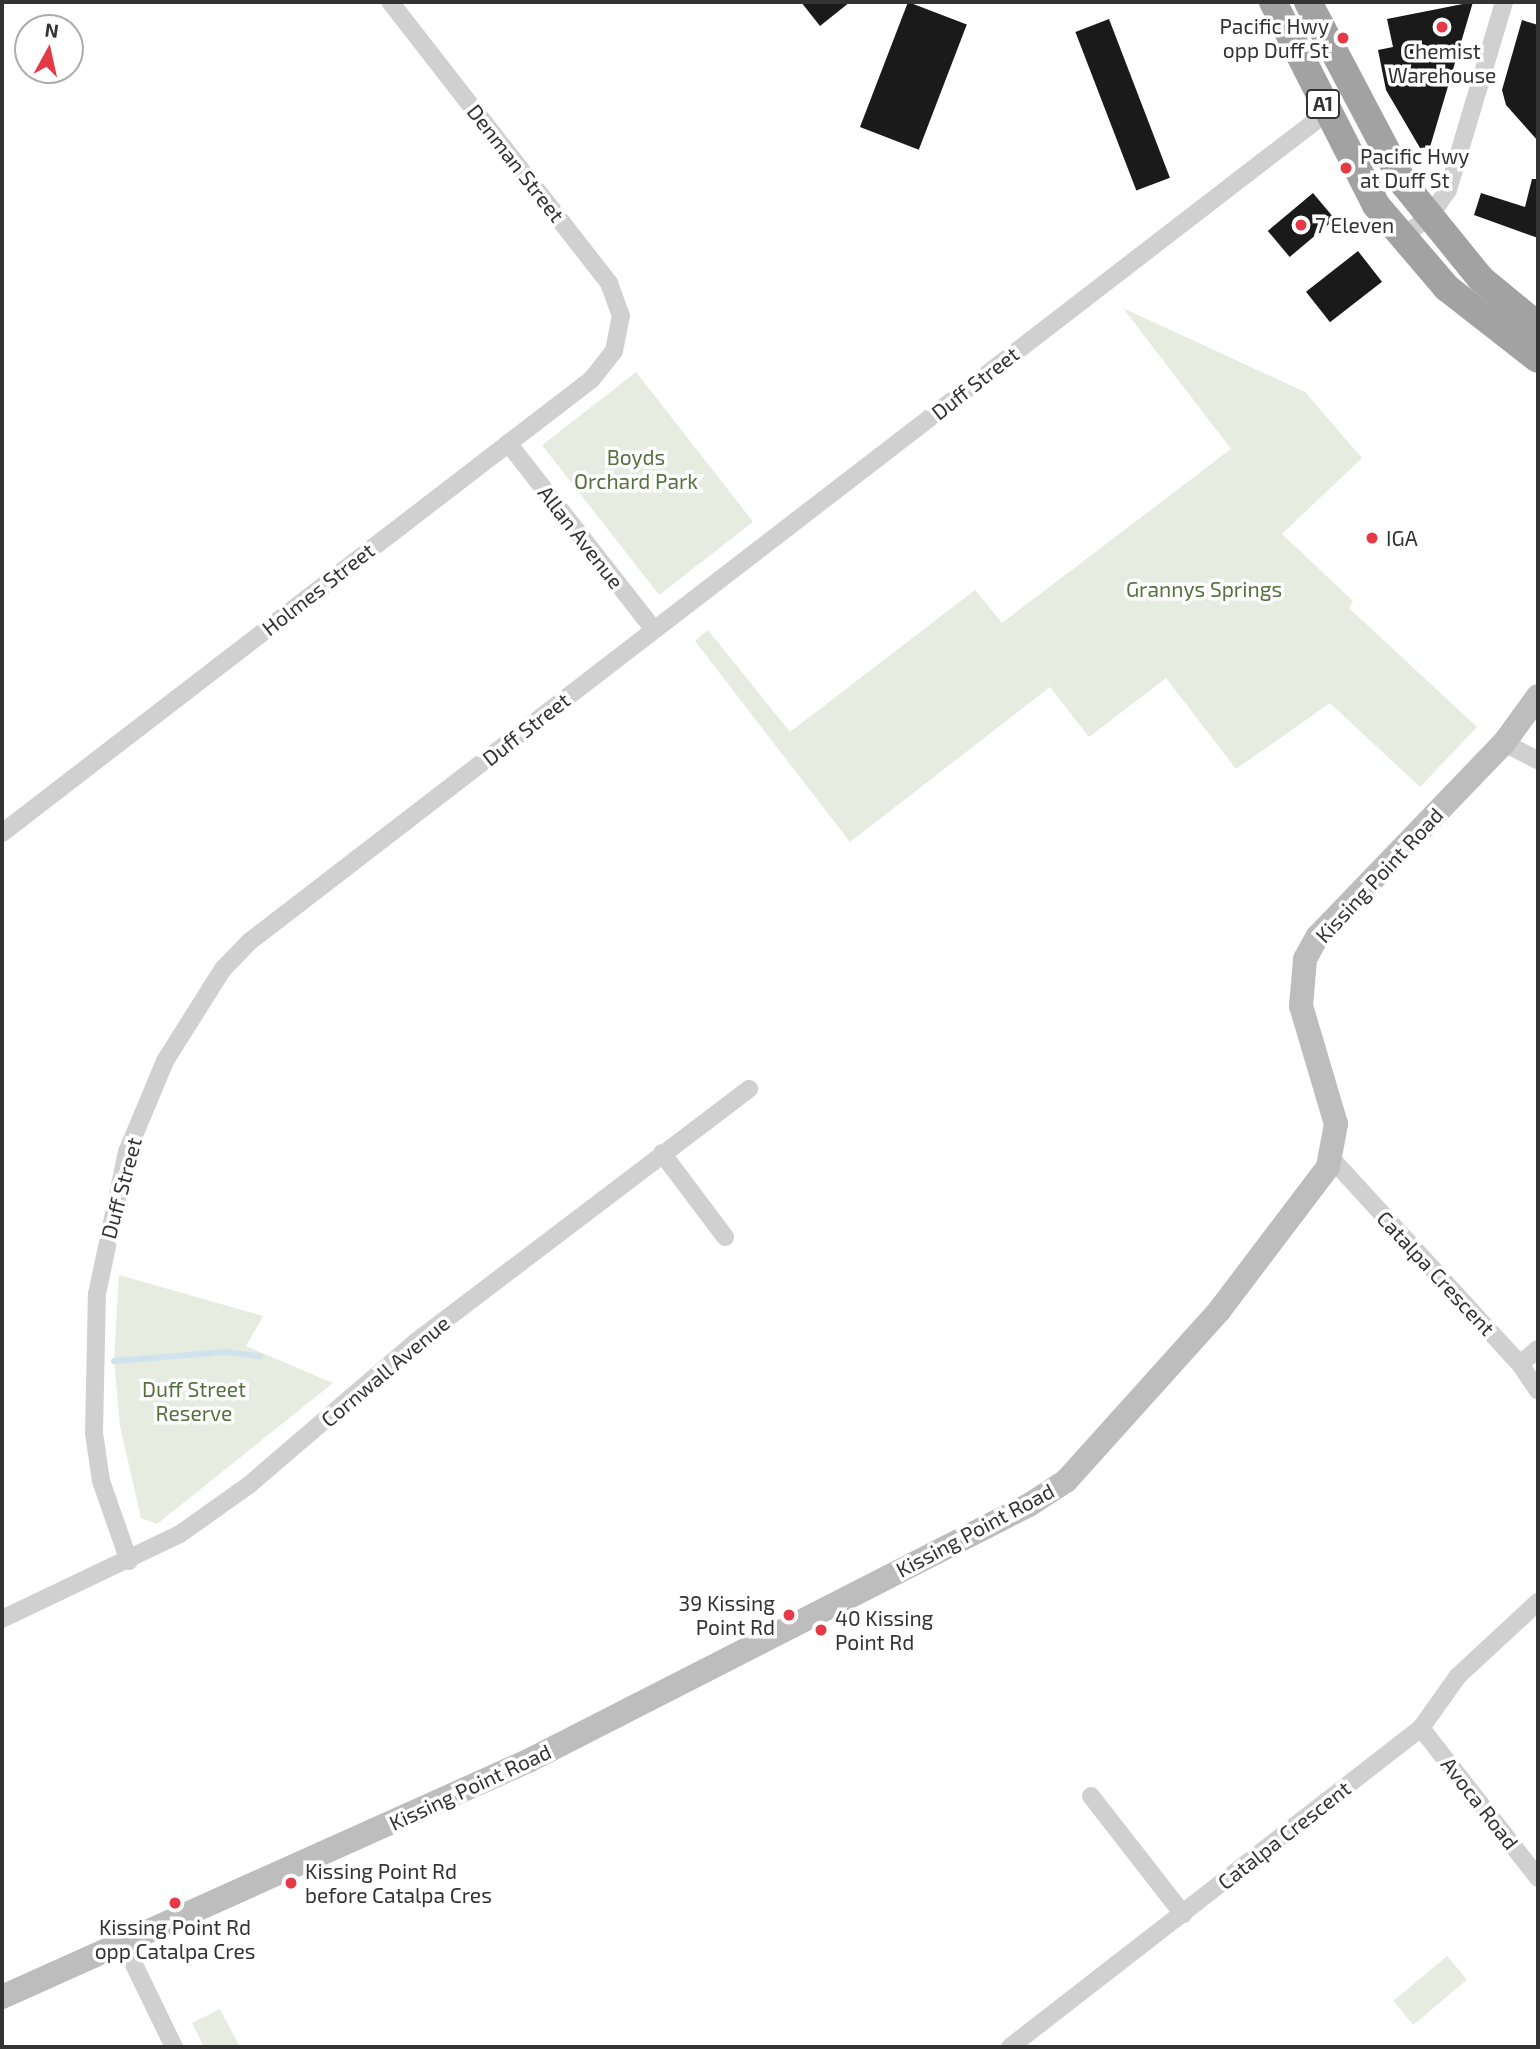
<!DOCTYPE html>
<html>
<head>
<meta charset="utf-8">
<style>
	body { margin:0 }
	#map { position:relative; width:1540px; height:2049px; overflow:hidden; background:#fff; font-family:"Exo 2",sans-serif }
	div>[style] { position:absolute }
	.green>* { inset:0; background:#e6ecdf; transform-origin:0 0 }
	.stream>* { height:6px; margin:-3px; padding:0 3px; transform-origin:3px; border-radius:3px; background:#cfe2ee }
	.building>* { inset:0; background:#1a1a1a; transform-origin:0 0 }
	.minor>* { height:18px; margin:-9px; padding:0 9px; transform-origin:9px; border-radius:9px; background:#d0d0d0 }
	.secondary>* { height:24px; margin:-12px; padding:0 12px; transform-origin:12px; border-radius:12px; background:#bdbdbd }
	.trunk>* { height:28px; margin:-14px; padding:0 14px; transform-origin:14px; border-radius:14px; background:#a2a2a2 }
	.dots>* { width:19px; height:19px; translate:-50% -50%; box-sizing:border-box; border:4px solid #fff; border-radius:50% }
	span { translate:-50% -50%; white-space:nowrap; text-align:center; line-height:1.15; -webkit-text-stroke:7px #fff; paint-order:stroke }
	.shield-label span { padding:2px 5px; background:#fff; border:2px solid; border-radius:5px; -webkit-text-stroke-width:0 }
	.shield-label { font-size:19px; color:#333; font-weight:700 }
	.poi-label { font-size:21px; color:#333 }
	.right { translate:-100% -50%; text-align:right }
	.left { translate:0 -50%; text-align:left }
	.street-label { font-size:21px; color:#333 }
	.park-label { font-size:21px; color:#56703f }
	.frame { position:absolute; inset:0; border:4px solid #333; pointer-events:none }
	.north { position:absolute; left:14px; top:14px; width:70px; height:70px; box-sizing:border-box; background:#fff; border:2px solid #adadad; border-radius:50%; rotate:8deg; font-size:19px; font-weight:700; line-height:28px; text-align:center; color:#333 }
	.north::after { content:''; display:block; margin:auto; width:24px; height:32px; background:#e63946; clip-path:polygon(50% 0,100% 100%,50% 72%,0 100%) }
</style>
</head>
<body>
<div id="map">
	<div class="green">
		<div style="clip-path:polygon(1123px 308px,1305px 392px,1362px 458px,1282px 534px,1353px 601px,1349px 608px,1477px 727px,1420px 787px,1330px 703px,1236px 769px,1166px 678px,1089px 737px,1050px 687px,850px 842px,695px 641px,708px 630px,790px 732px,975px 590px,1002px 623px,1231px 449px)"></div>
		<div style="left:636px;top:372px;width:190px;height:119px;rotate:52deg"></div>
		<div style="clip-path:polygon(119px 1275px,263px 1316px,246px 1346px,333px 1383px,157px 1524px,141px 1518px,120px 1426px,114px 1361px)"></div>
		<div style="left:1447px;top:1956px;width:31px;height:70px;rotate:50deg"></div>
		<div style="clip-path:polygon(220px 2009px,240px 2047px,204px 2047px,192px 2023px)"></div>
	</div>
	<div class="stream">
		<div style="left:114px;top:1361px;width:112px;rotate:-4.6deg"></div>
		<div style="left:226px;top:1352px;width:34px;rotate:7deg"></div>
	</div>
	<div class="building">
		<div style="clip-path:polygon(801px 2px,850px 2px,820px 26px)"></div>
		<div style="left:908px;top:2px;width:63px;height:134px;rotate:21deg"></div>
		<div style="clip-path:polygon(1473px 2px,1430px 147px,1420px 148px,1386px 90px,1378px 50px,1393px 47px,1387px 19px)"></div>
		<div style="left:1109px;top:19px;width:170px;height:36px;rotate:69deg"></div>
		<div style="clip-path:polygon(1522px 20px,1538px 25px,1538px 141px,1506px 105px,1502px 90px)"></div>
		<div style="clip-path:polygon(1532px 179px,1538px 179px,1538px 238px,1474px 215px,1481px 193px,1525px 207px)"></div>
		<div style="left:1313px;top:193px;width:34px;height:59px;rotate:50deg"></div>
		<div style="left:1358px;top:251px;width:39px;height:66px;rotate:52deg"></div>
	</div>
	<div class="minor">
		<div style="left:1401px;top:238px;width:35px;rotate:-37deg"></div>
		<div style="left:1429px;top:217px;width:33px;rotate:-55deg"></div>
		<div style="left:1448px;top:190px;width:196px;rotate:-73.4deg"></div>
		<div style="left:508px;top:443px;width:237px;rotate:52deg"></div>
		<div style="left:1504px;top:743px;width:38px;rotate:27deg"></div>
		<div style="left:2px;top:833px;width:744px;rotate:-37.58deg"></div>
		<div style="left:592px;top:379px;width:36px;rotate:-52deg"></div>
		<div style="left:614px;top:351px;width:36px;rotate:-79deg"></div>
		<div style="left:621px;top:316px;width:35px;rotate:-110deg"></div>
		<div style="left:609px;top:283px;width:356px;rotate:-127.9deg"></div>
		<div style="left:662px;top:1153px;width:105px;rotate:53.1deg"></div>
		<div style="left:1331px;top:1158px;width:280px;rotate:47.5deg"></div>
		<div style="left:1520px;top:1364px;width:32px;rotate:56deg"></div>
		<div style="left:1520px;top:1364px;width:23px;rotate:-40deg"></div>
		<div style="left:129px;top:1561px;width:85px;rotate:-109.3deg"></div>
		<div style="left:101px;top:1481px;width:49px;rotate:-98.3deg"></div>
		<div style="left:94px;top:1433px;width:139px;rotate:-88.8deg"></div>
		<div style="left:97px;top:1294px;width:145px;rotate:-78.1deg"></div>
		<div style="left:127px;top:1152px;width:99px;rotate:-67.3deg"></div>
		<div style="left:165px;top:1061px;width:109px;rotate:-57.8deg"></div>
		<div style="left:223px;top:969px;width:37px;rotate:-46deg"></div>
		<div style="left:249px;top:942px;width:1361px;rotate:-37.59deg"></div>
		<div style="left:2px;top:1619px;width:197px;rotate:-25.5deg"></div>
		<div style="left:180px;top:1534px;width:85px;rotate:-35.4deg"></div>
		<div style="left:249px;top:1485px;width:221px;rotate:-40.6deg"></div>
		<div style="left:417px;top:1341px;width:417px;rotate:-37.2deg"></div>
		<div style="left:1421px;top:1728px;width:190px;rotate:52deg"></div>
		<div style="left:1091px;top:1796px;width:150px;rotate:52.1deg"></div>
		<div style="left:123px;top:1942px;width:117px;rotate:64.1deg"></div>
		<div style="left:1010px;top:2047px;width:520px;rotate:-37.82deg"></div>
		<div style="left:1421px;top:1728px;width:64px;rotate:-54.6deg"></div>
		<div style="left:1458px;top:1676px;width:109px;rotate:-42.8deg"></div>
	</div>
	<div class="secondary">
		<div style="left:2px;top:1997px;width:579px;rotate:-24.17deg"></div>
		<div style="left:530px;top:1760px;width:560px;rotate:-27.07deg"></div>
		<div style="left:1029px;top:1505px;width:44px;rotate:-33deg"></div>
		<div style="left:1066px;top:1481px;width:229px;rotate:-48deg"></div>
		<div style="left:1219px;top:1311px;width:181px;rotate:-52.9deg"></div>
		<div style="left:1328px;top:1167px;width:44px;rotate:-79.5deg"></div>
		<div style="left:1336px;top:1124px;width:123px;rotate:-106.5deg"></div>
		<div style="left:1301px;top:1006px;width:47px;rotate:-85.1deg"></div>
		<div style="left:1305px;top:959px;width:26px;rotate:-61deg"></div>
		<div style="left:1318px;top:936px;width:268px;rotate:-46.1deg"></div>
		<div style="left:1504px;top:743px;width:58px;rotate:-54.1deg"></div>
	</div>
	<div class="trunk">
		<div style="left:1273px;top:2px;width:228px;rotate:63.1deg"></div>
		<div style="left:1376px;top:205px;width:109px;rotate:49.5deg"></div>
		<div style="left:1447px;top:288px;width:115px;rotate:38deg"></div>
		<div style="left:1308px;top:2px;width:206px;rotate:62.2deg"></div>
		<div style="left:1404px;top:184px;width:122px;rotate:51deg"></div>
		<div style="left:1481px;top:279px;width:74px;rotate:39.5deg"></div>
	</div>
	<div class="dots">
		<div style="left:1442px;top:27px;background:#e63946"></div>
		<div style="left:1343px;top:38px;background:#e63946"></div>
		<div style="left:1346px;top:168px;background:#e63946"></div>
		<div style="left:1301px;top:225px;background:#e63946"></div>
		<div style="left:1372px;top:538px;background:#e63946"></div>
		<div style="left:789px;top:1615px;background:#e63946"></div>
		<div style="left:821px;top:1630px;background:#e63946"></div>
		<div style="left:291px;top:1883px;background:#e63946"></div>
		<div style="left:175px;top:1903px;background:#e63946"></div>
	</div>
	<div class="shield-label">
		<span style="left:1323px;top:104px">A1</span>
	</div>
	<div class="poi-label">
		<span class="right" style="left:1329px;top:38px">Pacific Hwy<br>opp Duff St</span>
		<span style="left:1442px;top:63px">Chemist<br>Warehouse</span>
		<span class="left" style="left:1360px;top:168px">Pacific Hwy<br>at Duff St</span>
		<span class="left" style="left:1315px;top:225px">7 Eleven</span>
		<span class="left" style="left:1386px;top:538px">IGA</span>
		<span class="right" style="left:775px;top:1615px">39 Kissing<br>Point Rd</span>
		<span class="left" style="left:835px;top:1630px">40 Kissing<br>Point Rd</span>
		<span class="left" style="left:305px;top:1883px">Kissing Point Rd<br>before Catalpa Cres</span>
		<span style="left:175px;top:1939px">Kissing Point Rd<br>opp Catalpa Cres</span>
	</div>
	<div class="street-label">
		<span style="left:516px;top:163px;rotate:52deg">Denman Street</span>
		<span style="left:975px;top:383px;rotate:-38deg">Duff Street</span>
		<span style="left:581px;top:537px;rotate:52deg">Allan Avenue</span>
		<span style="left:318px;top:589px;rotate:-38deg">Holmes Street</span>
		<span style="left:526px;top:729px;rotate:-38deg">Duff Street</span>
		<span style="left:1379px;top:875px;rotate:-47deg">Kissing Point Road</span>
		<span style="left:121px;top:1188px;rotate:-75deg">Duff Street</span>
		<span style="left:1436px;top:1273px;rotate:47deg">Catalpa Crescent</span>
		<span style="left:385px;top:1371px;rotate:-40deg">Cornwall Avenue</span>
		<span style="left:975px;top:1530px;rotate:-28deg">Kissing Point Road</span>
		<span style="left:470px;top:1787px;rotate:-25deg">Kissing Point Road</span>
		<span style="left:1480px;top:1803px;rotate:52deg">Avoca Road</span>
		<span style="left:1284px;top:1835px;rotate:-38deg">Catalpa Crescent</span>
	</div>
	<div class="park-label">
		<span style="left:636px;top:469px">Boyds<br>Orchard Park</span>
		<span style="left:1204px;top:589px">Grannys Springs</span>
		<span style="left:194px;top:1401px">Duff Street<br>Reserve</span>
	</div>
	<div class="frame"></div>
	<div class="north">N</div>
</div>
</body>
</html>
